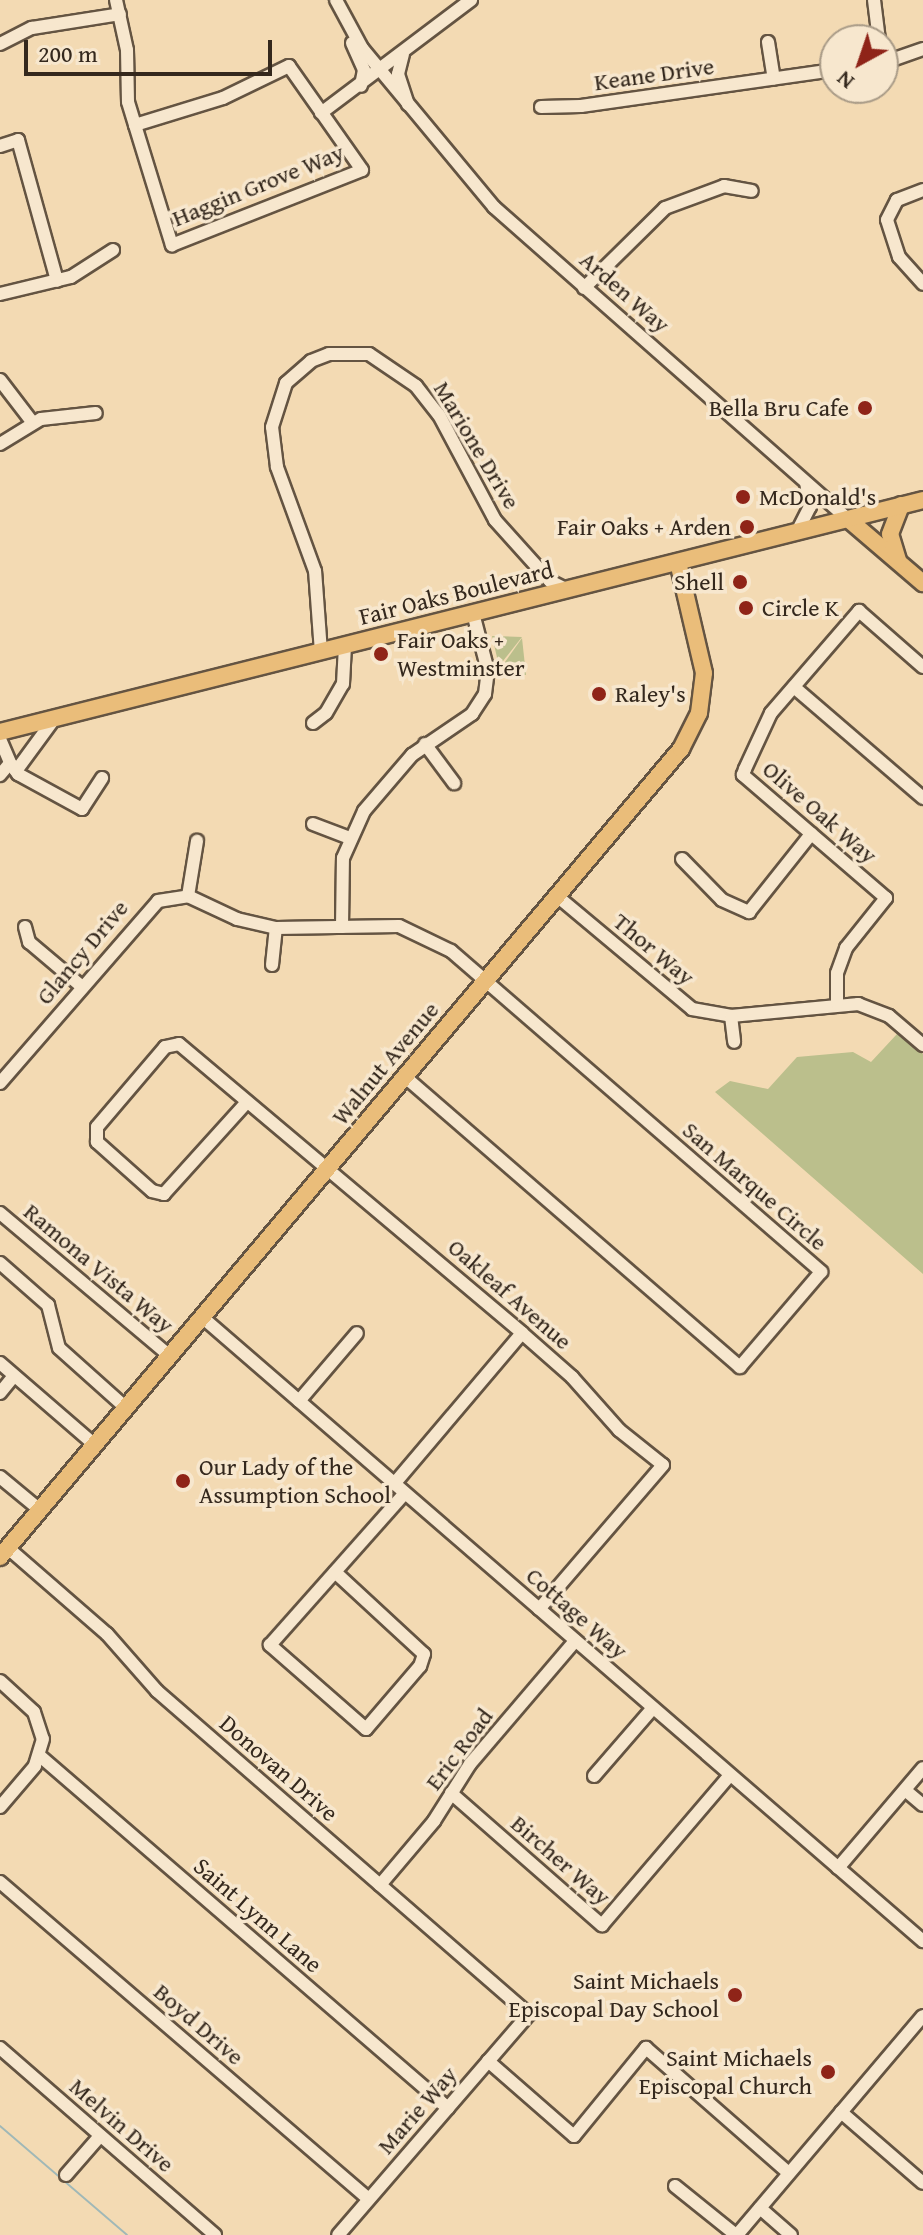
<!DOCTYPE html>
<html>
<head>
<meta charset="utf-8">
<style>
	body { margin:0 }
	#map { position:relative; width:923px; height:2235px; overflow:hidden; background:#f3dab3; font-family:"Gentium Book Plus",serif }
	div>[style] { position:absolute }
	.green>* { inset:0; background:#bbbf8c }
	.stream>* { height:2px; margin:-1px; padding:0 1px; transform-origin:1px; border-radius:1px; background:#a0b8b7 }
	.roads { filter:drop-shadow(2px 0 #645442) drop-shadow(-2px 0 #645442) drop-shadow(0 2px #645442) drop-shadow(0 -2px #645442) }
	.minor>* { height:12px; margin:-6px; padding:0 6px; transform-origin:6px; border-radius:6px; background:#f7e7ce }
	.major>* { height:16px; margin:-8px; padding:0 8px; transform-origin:8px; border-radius:8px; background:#eabd7a }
	.dots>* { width:22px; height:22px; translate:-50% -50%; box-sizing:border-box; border:4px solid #f7e7ce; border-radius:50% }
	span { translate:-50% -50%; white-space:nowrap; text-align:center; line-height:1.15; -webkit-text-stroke:7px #f7e7ce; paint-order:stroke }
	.street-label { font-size:24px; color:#34281d }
	.poi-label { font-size:24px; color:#34281d }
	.right { translate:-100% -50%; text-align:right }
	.left { translate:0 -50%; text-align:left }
	.north { position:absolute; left:819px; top:24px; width:80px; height:80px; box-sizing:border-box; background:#f7e7ce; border:2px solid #a99b87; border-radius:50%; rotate:220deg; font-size:22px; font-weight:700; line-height:32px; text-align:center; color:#34281d }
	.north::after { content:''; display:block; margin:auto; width:28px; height:36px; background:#8f2418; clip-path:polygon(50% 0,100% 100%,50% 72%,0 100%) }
	.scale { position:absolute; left:24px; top:40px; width:248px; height:36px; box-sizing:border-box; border:4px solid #34281d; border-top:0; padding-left:10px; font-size:24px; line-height:28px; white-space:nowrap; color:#34281d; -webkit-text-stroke:6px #f7e7ce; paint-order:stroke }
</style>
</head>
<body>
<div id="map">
	<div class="green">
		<div style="clip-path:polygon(492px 636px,522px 637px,499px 666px)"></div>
		<div style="clip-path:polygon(522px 638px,526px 675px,500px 674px,500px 669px)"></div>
		<div style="clip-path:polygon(897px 1034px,923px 1054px,923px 1274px,715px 1092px,730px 1081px,768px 1089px,797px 1057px,853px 1052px,871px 1062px)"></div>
	</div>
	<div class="stream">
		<div style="left:0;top:2126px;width:167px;rotate:40.6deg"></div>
	</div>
	<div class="roads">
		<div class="minor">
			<div style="left:116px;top:0;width:51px;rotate:77.6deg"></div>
			<div style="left:127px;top:50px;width:52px;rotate:88.9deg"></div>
			<div style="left:128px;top:102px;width:24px;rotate:73deg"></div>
			<div style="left:135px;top:125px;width:126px;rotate:72.9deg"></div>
			<div style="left:172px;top:245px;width:204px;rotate:-21.5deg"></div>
			<div style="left:362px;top:170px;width:127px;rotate:-125.1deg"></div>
			<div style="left:289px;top:66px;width:73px;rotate:154.1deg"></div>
			<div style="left:223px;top:98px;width:92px;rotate:162.9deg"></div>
			<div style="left:336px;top:0;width:55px;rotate:61.6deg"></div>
			<div style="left:362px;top:48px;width:207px;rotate:50.3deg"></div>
			<div style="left:494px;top:207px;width:472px;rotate:41.4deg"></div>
			<div style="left:874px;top:0;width:40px;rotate:82.9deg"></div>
			<div style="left:768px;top:42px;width:37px;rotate:81deg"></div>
			<div style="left:352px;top:43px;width:30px;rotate:66deg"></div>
			<div style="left:364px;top:70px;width:16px;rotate:101deg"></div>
			<div style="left:0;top:44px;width:36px;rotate:-27deg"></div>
			<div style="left:32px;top:28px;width:89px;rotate:-9deg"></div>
			<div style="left:403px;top:54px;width:21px;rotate:104deg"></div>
			<div style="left:398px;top:74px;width:32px;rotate:72deg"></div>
			<div style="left:883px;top:63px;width:42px;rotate:-19.3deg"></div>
			<div style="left:541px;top:107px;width:40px;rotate:-1.4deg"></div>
			<div style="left:581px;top:106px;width:257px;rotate:-8.1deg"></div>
			<div style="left:321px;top:113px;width:188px;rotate:-37deg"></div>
			<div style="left:0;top:146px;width:19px;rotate:-18deg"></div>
			<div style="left:18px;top:140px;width:146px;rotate:74.5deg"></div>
			<div style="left:923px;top:190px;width:28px;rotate:159deg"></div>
			<div style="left:897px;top:200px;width:22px;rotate:117deg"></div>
			<div style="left:887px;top:220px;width:39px;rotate:72deg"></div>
			<div style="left:899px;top:257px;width:36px;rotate:48deg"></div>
			<div style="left:584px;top:288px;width:114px;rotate:-44.6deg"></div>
			<div style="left:665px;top:208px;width:63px;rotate:-20.4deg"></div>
			<div style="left:724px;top:186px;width:28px;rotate:10deg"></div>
			<div style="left:0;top:294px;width:73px;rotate:-13.5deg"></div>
			<div style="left:71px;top:277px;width:50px;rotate:-32.7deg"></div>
			<div style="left:0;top:380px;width:54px;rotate:52.5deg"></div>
			<div style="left:0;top:444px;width:48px;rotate:-31.4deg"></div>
			<div style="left:41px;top:419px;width:55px;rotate:-6.2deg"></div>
			<div style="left:797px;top:532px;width:28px;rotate:-63deg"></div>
			<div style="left:810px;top:507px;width:24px;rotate:-99deg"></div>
			<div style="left:321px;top:652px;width:81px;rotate:-94.2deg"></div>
			<div style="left:315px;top:571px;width:111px;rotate:-110.1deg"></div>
			<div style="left:277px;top:467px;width:40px;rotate:-97.1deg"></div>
			<div style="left:272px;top:427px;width:46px;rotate:-72.3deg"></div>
			<div style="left:286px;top:383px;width:33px;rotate:-41deg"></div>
			<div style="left:311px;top:361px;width:19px;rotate:-21deg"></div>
			<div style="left:329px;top:354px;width:40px"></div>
			<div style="left:369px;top:354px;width:57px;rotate:34.2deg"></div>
			<div style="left:416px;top:386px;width:37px;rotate:52deg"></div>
			<div style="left:439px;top:415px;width:119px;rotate:61.9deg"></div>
			<div style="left:495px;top:520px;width:82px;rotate:48deg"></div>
			<div style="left:550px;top:581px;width:20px;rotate:27deg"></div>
			<div style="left:794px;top:687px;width:170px;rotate:40.7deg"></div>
			<div style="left:313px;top:723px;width:16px;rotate:-38deg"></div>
			<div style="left:326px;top:713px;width:34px;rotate:-60deg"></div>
			<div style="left:343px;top:684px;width:38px;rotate:-87deg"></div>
			<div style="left:0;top:739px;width:26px;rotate:67deg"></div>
			<div style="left:10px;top:763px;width:16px;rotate:130deg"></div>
			<div style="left:425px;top:744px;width:49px;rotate:53.4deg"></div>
			<div style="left:10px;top:763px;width:14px;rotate:54deg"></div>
			<div style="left:18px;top:774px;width:73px;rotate:28.7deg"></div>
			<div style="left:82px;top:809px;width:37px;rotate:-57deg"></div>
			<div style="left:16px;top:771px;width:64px;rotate:-53.8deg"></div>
			<div style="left:313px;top:824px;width:39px;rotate:21deg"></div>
			<div style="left:682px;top:859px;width:57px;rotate:45.7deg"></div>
			<div style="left:722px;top:900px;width:30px;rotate:24deg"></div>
			<div style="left:749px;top:912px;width:100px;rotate:-51.5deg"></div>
			<div style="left:188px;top:896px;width:56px;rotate:-80.7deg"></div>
			<div style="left:557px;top:896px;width:176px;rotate:39.9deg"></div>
			<div style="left:692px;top:1009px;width:40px;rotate:10deg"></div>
			<div style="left:731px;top:1016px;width:128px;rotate:-5.4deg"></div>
			<div style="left:858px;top:1004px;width:33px;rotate:21deg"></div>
			<div style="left:889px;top:1016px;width:45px;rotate:40.5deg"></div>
			<div style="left:25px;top:927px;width:16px;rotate:75deg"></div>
			<div style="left:29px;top:942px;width:68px;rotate:40.2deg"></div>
			<div style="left:342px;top:927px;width:69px;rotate:-89.2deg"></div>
			<div style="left:343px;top:858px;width:51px;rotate:-65.9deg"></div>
			<div style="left:364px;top:811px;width:74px;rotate:-49.4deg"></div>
			<div style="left:412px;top:755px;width:73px;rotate:-34.3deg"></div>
			<div style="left:472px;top:714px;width:24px;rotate:-57deg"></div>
			<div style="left:485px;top:694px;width:23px;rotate:-83deg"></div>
			<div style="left:488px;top:671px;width:60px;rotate:-104.5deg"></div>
			<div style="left:272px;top:965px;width:37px;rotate:-84deg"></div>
			<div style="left:837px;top:1003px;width:30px;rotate:-90deg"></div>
			<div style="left:837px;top:973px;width:27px;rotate:-70deg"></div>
			<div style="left:846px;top:948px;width:64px;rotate:-51.3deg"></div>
			<div style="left:886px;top:898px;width:189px;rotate:-139.3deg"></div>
			<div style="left:743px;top:775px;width:6px;rotate:-72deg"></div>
			<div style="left:745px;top:769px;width:62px;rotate:-65.1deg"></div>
			<div style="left:771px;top:713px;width:135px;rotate:-49.2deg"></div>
			<div style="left:859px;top:611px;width:85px;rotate:41.2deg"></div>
			<div style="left:731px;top:1016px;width:26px;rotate:83deg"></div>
			<div style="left:0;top:1083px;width:241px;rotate:-49deg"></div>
			<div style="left:158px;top:901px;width:30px;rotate:-9deg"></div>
			<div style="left:188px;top:896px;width:54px;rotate:25.1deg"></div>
			<div style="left:237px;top:919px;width:40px;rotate:13deg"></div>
			<div style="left:276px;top:928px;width:123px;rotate:-0.9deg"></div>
			<div style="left:399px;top:926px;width:58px;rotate:25.7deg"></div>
			<div style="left:451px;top:951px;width:490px;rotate:40.9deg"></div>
			<div style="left:821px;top:1272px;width:125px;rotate:130.5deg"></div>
			<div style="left:740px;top:1367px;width:443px;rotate:-139.1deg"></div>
			<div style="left:247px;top:1102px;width:124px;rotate:132.1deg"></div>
			<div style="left:164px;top:1194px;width:12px;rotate:-166deg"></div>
			<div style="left:152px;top:1191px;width:74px;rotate:-138.3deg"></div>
			<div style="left:97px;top:1142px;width:15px;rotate:-90deg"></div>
			<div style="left:97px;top:1127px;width:105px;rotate:-49.6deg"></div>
			<div style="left:165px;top:1047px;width:14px;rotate:-12deg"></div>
			<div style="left:179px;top:1044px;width:449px;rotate:40.1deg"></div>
			<div style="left:522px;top:1333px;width:67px;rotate:41.3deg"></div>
			<div style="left:572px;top:1377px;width:71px;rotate:48.4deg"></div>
			<div style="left:619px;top:1430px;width:56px;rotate:38.5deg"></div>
			<div style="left:663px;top:1465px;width:190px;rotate:130.7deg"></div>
			<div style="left:0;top:1213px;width:222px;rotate:40.1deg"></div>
			<div style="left:0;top:1263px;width:64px;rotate:41.2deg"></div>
			<div style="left:48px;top:1305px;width:44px;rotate:75.7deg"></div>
			<div style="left:59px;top:1348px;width:90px;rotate:41.8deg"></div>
			<div style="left:202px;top:1317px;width:954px;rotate:40.88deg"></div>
			<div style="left:0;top:1363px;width:125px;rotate:40.8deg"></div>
			<div style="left:0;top:1393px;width:22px;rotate:-51deg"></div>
			<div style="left:299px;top:1401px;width:89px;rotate:-49.5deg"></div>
			<div style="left:0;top:1477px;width:52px;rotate:39.5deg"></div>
			<div style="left:394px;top:1484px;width:198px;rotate:-49.7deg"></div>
			<div style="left:8px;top:1548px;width:131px;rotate:41deg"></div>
			<div style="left:107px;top:1634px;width:76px;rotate:48.7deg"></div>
			<div style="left:157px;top:1691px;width:493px;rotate:41deg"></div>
			<div style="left:529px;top:2014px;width:292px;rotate:130.8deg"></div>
			<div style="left:335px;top:1572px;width:121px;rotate:42.7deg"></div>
			<div style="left:424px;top:1654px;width:13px;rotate:108deg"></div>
			<div style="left:420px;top:1666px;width:83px;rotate:130.6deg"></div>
			<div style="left:366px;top:1729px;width:128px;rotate:-138.8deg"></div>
			<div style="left:270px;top:1645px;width:203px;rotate:-48.4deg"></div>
			<div style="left:0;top:1681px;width:46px;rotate:42.4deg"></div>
			<div style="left:34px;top:1712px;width:28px;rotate:72deg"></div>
			<div style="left:43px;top:1739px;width:28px;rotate:107deg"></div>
			<div style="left:35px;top:1766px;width:54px;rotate:130.5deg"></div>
			<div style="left:40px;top:1756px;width:539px;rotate:40.79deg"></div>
			<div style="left:594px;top:1776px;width:90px;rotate:-49.1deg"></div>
			<div style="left:905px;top:1790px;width:23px;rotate:40deg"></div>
			<div style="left:451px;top:1793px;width:201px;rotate:41.2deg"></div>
			<div style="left:602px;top:1925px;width:197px;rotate:-49.5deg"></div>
			<div style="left:838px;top:1868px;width:131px;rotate:-49.6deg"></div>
			<div style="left:0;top:1882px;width:486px;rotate:40.7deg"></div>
			<div style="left:380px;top:1885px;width:84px;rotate:-49.8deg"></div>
			<div style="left:434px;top:1821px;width:67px;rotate:-57.7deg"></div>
			<div style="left:470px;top:1764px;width:162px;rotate:-49.5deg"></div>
			<div style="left:0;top:2048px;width:285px;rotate:41deg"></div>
			<div style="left:488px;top:2061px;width:114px;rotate:41.1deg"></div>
			<div style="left:574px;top:2136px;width:114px;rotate:-50.7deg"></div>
			<div style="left:646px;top:2048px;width:190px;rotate:41.2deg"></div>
			<div style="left:841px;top:2112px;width:108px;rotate:40.9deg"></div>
			<div style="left:66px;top:2175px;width:52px;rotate:-48.9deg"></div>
			<div style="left:675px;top:2186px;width:78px;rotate:38.8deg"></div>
			<div style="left:760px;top:2208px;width:41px;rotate:41.1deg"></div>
			<div style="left:737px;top:2235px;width:287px;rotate:-49.7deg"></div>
		</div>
		<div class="major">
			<div style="left:848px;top:519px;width:99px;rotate:40.5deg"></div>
			<div style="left:898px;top:560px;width:27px;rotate:-107deg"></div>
			<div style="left:890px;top:534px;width:31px;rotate:-69deg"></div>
			<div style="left:0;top:732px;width:952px;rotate:-14.11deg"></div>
			<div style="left:0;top:1557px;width:1057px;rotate:-49.88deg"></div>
			<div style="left:681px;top:749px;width:40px;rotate:-63.4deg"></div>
			<div style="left:699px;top:713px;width:40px;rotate:-82.9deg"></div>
			<div style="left:704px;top:673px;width:114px;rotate:-103.2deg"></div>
		</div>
	</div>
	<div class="dots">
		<div style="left:865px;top:408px;background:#8f2418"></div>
		<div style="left:743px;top:497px;background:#8f2418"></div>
		<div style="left:747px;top:527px;background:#8f2418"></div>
		<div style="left:740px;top:582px;background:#8f2418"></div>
		<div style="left:746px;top:608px;background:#8f2418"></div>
		<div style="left:381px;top:654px;background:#8f2418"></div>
		<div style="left:599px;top:694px;background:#8f2418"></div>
		<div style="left:183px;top:1481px;background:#8f2418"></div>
		<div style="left:735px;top:1995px;background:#8f2418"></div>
		<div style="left:828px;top:2072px;background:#8f2418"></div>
	</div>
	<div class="street-label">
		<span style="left:654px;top:74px;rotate:-8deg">Keane Drive</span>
		<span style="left:258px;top:185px;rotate:-22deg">Haggin Grove Way</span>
		<span style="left:625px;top:292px;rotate:41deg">Arden Way</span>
		<span style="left:477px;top:445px;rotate:59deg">Marione Drive</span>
		<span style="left:456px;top:593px;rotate:-14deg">Fair Oaks Boulevard</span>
		<span style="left:820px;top:812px;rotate:41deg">Olive Oak Way</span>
		<span style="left:654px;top:949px;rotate:40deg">Thor Way</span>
		<span style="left:82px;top:952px;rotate:-50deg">Glancy Drive</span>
		<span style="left:385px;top:1063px;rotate:-50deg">Walnut Avenue</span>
		<span style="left:755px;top:1186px;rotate:41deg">San Marque Circle</span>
		<span style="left:99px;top:1268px;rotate:40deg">Ramona Vista Way</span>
		<span style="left:510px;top:1294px;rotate:41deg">Oakleaf Avenue</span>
		<span style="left:577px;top:1613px;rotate:41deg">Cottage Way</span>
		<span style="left:459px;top:1749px;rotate:-53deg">Eric Road</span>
		<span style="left:279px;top:1768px;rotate:41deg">Donovan Drive</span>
		<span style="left:561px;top:1860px;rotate:41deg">Bircher Way</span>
		<span style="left:258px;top:1915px;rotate:41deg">Saint Lynn Lane</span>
		<span style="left:199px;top:2024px;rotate:41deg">Boyd Drive</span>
		<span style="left:417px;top:2110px;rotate:-49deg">Marie Way</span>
		<span style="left:122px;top:2125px;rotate:41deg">Melvin Drive</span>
	</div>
	<div class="poi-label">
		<span class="right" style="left:849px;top:408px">Bella Bru Cafe</span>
		<span class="left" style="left:759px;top:497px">McDonald's</span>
		<span class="right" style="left:731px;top:527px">Fair Oaks + Arden</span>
		<span class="right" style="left:724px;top:582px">Shell</span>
		<span class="left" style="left:762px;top:608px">Circle K</span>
		<span class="left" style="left:397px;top:654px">Fair Oaks +<br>Westminster</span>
		<span class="left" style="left:615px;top:694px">Raley's</span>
		<span class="left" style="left:199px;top:1481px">Our Lady of the<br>Assumption School</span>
		<span class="right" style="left:719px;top:1995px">Saint Michaels<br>Episcopal Day School</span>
		<span class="right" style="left:812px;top:2072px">Saint Michaels<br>Episcopal Church</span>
	</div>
	<div class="north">N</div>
	<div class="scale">200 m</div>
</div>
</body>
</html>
